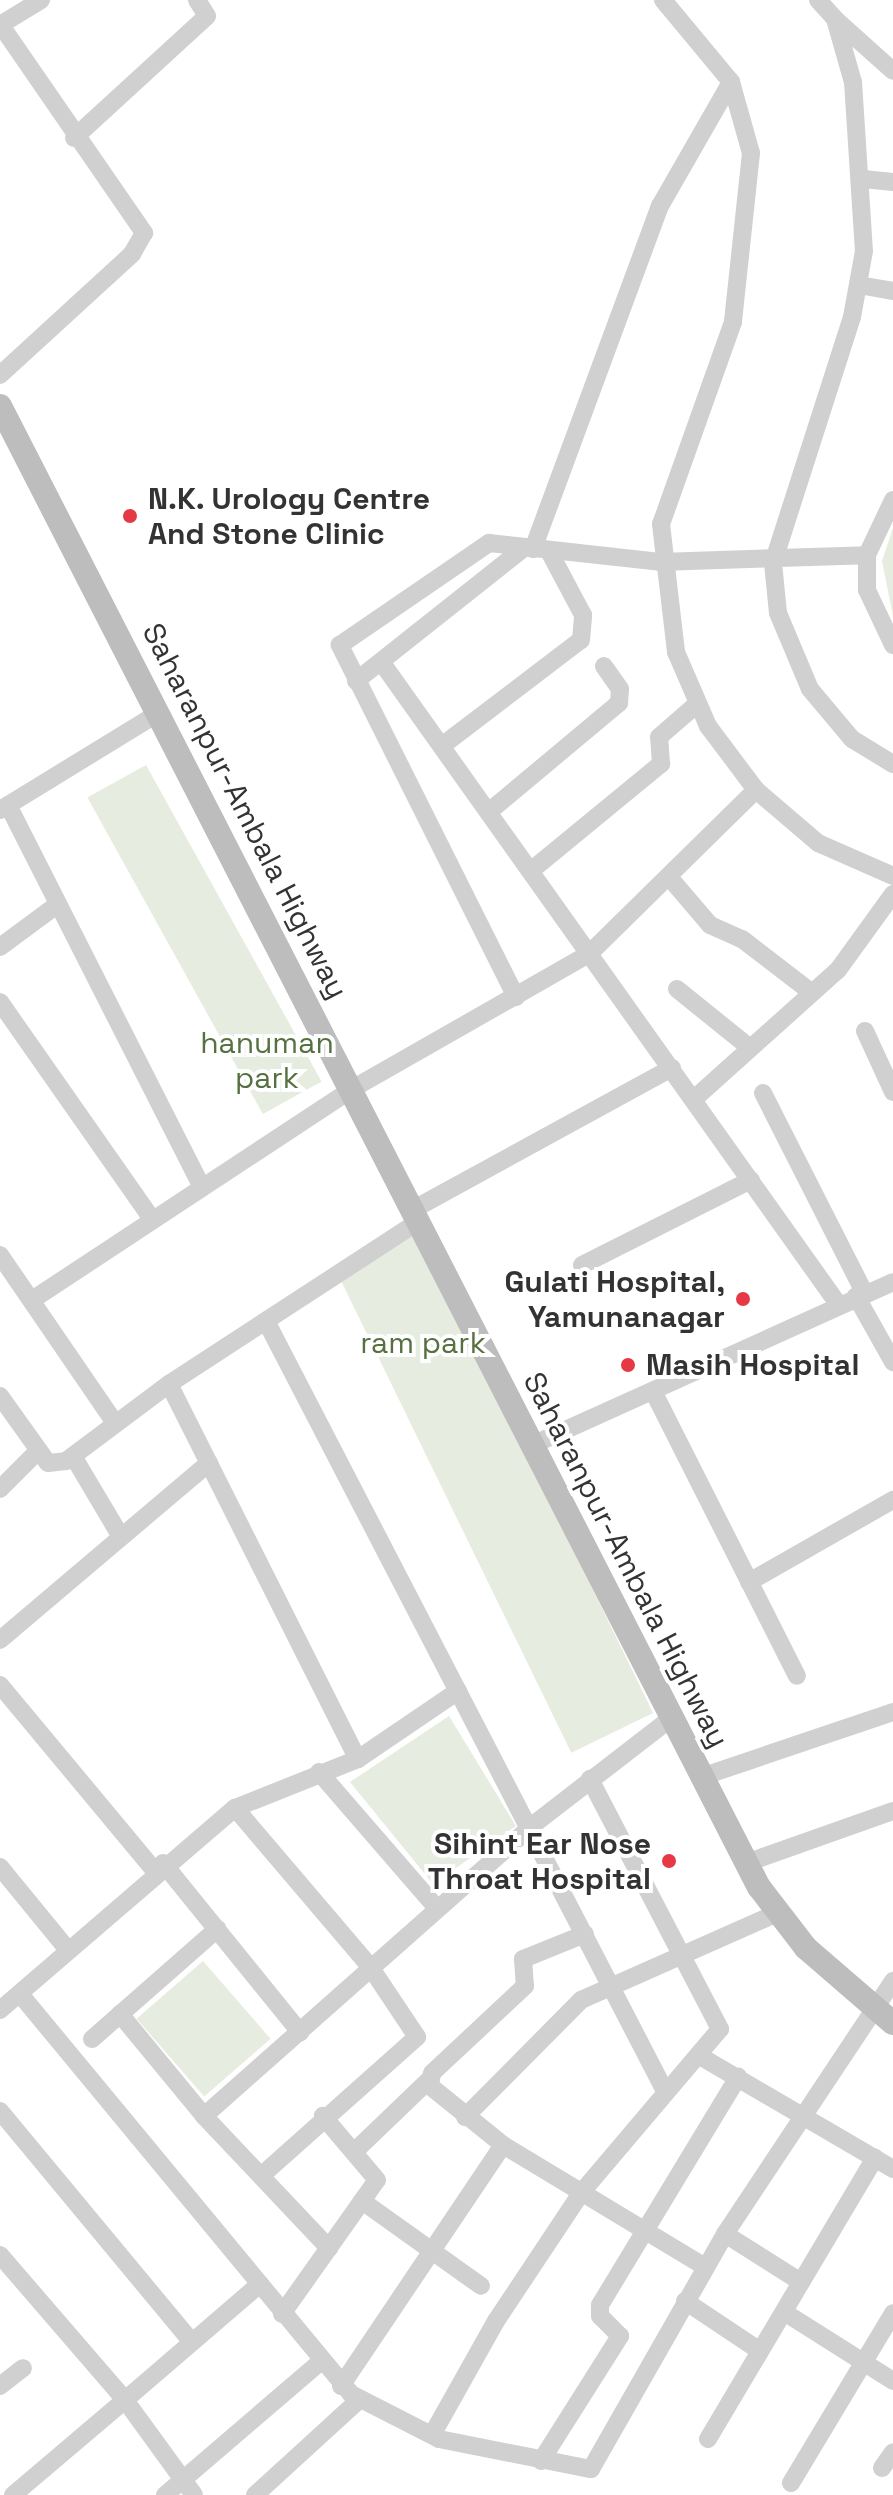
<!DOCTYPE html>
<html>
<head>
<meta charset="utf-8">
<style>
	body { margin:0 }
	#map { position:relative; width:893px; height:2495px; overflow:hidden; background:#fff; font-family:"Space Grotesk",sans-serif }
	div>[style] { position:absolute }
	.green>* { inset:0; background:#e6ecdf; transform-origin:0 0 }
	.minor>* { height:18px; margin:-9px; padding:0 9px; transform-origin:9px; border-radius:9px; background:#d0d0d0 }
	.secondary>* { height:24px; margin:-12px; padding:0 12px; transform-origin:12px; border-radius:12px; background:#bdbdbd }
	.dots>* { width:22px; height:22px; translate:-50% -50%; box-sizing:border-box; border:4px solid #fff; border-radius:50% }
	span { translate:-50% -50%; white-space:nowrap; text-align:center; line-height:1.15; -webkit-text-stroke:8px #fff; paint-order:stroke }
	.poi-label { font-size:30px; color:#333; font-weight:700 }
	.left { translate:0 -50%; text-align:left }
	.right { translate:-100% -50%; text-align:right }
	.street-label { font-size:30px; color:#333 }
	.park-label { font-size:30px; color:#56703f }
</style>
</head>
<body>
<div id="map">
	<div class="green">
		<div style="clip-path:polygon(893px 528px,893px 616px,882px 561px)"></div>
		<div style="left:146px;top:765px;width:362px;height:67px;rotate:61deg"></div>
		<div style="left:419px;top:1233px;width:534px;height:91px;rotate:64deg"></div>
		<div style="clip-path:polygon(449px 1716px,516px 1826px,433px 1884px,350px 1782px)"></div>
		<div style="left:203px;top:1961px;width:103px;height:88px;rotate:49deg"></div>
	</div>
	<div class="minor">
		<div style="left:663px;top:0;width:107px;rotate:50.3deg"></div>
		<div style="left:731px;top:82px;width:74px;rotate:74.3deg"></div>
		<div style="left:751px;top:153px;width:170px;rotate:96.1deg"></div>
		<div style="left:733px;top:322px;width:214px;rotate:109.6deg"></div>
		<div style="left:661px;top:524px;width:129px;rotate:83.3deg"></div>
		<div style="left:676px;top:652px;width:81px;rotate:66.6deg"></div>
		<div style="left:708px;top:726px;width:80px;rotate:53.1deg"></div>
		<div style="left:756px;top:790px;width:82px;rotate:40.5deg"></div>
		<div style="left:818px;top:843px;width:82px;rotate:23.7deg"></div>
		<div style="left:818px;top:0;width:25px;rotate:48deg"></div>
		<div style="left:835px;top:19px;width:66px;rotate:74.1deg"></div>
		<div style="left:853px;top:82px;width:169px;rotate:86.3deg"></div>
		<div style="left:864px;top:251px;width:67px;rotate:100.3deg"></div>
		<div style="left:852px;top:317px;width:258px;rotate:107.8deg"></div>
		<div style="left:773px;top:563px;width:50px;rotate:84.3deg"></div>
		<div style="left:778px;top:613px;width:82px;rotate:67.2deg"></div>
		<div style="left:810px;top:689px;width:65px;rotate:50deg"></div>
		<div style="left:852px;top:739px;width:48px;rotate:31.4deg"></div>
		<div style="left:836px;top:20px;width:76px;rotate:41.8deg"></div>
		<div style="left:0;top:24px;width:254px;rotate:55.4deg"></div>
		<div style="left:144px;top:233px;width:24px;rotate:120deg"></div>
		<div style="left:132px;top:254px;width:179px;rotate:137.5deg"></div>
		<div style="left:0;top:25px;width:48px;rotate:-31.4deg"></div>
		<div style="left:74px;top:138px;width:180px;rotate:-42.5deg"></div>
		<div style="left:207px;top:16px;width:19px;rotate:-122deg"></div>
		<div style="left:864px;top:179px;width:29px;rotate:6deg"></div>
		<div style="left:859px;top:285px;width:35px;rotate:10deg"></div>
		<div style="left:893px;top:500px;width:61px;rotate:115.3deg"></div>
		<div style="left:867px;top:555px;width:35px;rotate:90deg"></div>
		<div style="left:867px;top:590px;width:61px;rotate:64.7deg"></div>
		<div style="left:533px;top:549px;width:366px;rotate:-69.7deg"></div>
		<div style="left:660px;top:206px;width:143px;rotate:-60.2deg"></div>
		<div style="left:382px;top:663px;width:787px;rotate:54.57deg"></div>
		<div style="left:356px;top:681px;width:214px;rotate:-38.4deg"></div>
		<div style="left:443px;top:745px;width:173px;rotate:-37.3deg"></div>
		<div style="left:581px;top:640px;width:25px;rotate:-85deg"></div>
		<div style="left:583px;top:615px;width:70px;rotate:-118deg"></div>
		<div style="left:8px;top:805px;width:427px;rotate:63.1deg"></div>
		<div style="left:0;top:810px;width:185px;rotate:-31.5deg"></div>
		<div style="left:491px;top:810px;width:167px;rotate:-39.9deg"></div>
		<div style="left:619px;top:703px;width:14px;rotate:-86deg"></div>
		<div style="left:620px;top:689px;width:28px;rotate:-125deg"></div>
		<div style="left:533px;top:869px;width:166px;rotate:-39.4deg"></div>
		<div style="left:661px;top:764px;width:27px;rotate:-94deg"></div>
		<div style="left:659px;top:737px;width:49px;rotate:-40.9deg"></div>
		<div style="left:669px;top:877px;width:63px;rotate:49.5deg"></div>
		<div style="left:710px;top:925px;width:35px;rotate:24deg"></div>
		<div style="left:742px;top:939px;width:88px;rotate:37.6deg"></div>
		<div style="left:0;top:947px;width:71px;rotate:-36.4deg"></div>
		<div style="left:677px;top:989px;width:94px;rotate:38.9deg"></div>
		<div style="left:516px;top:997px;width:394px;rotate:-116.6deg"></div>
		<div style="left:340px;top:645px;width:181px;rotate:-34.4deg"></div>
		<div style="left:489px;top:543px;width:172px;rotate:6.3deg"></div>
		<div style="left:660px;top:562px;width:207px;rotate:-1.9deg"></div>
		<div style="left:0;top:1002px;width:265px;rotate:55deg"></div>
		<div style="left:865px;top:1031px;width:67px;rotate:65.3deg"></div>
		<div style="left:763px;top:1093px;width:223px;rotate:63.1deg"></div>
		<div style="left:694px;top:1099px;width:193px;rotate:-41.9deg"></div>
		<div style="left:838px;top:970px;width:94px;rotate:-54.1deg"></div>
		<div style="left:414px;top:1209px;width:294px;rotate:-28.7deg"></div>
		<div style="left:0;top:1255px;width:204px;rotate:55.6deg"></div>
		<div style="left:582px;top:1265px;width:189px;rotate:-26.7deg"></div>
		<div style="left:856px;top:1296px;width:76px;rotate:60.7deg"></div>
		<div style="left:32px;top:1300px;width:383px;rotate:-33.4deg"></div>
		<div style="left:352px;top:1089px;width:274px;rotate:-29.7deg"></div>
		<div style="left:590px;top:953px;width:233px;rotate:-44.5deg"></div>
		<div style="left:266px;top:1321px;width:867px;rotate:62.61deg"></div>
		<div style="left:169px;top:1384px;width:420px;rotate:63.3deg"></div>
		<div style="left:653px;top:1391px;width:319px;rotate:63.2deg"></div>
		<div style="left:0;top:1396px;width:82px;rotate:54.4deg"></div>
		<div style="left:48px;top:1463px;width:18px;rotate:-6deg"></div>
		<div style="left:66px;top:1461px;width:129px;rotate:-36.8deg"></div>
		<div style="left:169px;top:1384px;width:298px;rotate:-33.1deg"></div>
		<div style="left:530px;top:1446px;width:398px;rotate:-24.3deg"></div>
		<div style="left:73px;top:1456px;width:94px;rotate:59.3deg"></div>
		<div style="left:0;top:1489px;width:52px;rotate:-45deg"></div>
		<div style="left:749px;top:1582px;width:166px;rotate:-29.7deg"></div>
		<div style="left:0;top:1640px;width:274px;rotate:-40.3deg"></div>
		<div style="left:0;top:1685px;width:241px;rotate:50.2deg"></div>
		<div style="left:319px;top:1772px;width:180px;rotate:49.1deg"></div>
		<div style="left:701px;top:1777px;width:203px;rotate:-18.7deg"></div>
		<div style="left:235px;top:1808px;width:210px;rotate:49.6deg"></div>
		<div style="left:371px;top:1968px;width:83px;rotate:56.3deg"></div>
		<div style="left:417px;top:2037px;width:209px;rotate:138.3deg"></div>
		<div style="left:163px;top:1863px;width:218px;rotate:51deg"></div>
		<div style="left:746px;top:1863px;width:156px;rotate:-19.5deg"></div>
		<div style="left:0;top:1867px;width:107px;rotate:50.7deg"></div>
		<div style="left:585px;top:1934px;width:67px;rotate:158deg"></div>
		<div style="left:523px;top:1959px;width:27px;rotate:86deg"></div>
		<div style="left:525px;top:1986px;width:127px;rotate:136.9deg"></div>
		<div style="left:432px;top:2073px;width:13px;rotate:99deg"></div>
		<div style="left:430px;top:2086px;width:94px;rotate:38.9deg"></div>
		<div style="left:503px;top:2145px;width:236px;rotate:31.1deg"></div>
		<div style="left:20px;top:1994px;width:519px;rotate:50.39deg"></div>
		<div style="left:351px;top:2394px;width:99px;rotate:27.1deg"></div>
		<div style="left:439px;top:2439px;width:155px;rotate:11.2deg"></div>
		<div style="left:591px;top:2469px;width:271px;rotate:-60.3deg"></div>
		<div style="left:725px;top:2234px;width:304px;rotate:-56.4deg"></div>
		<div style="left:0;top:2010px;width:310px;rotate:-40.7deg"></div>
		<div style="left:235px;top:1808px;width:132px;rotate:-21.7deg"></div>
		<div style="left:358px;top:1759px;width:121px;rotate:-34.2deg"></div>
		<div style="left:120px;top:2014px;width:132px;rotate:50.5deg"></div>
		<div style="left:204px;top:2116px;width:182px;rotate:46.6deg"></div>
		<div style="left:92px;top:2039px;width:167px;rotate:-41.3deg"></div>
		<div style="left:698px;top:2055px;width:226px;rotate:30.3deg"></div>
		<div style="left:0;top:2111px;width:300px;rotate:50.3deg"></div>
		<div style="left:204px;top:2116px;width:434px;rotate:-41.5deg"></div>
		<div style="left:529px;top:1828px;width:178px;rotate:-37.7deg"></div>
		<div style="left:465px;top:2117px;width:165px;rotate:-45.2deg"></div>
		<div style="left:581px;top:2000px;width:214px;rotate:-23.9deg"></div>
		<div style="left:356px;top:2150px;width:101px;rotate:-43.8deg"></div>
		<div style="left:362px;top:2201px;width:146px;rotate:35.5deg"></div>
		<div style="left:725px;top:2234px;width:90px;rotate:32.3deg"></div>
		<div style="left:0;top:2255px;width:191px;rotate:49.2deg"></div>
		<div style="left:125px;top:2400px;width:178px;rotate:-40.7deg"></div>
		<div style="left:685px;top:2301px;width:90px;rotate:33.7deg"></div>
		<div style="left:784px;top:2312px;width:129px;rotate:32.3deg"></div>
		<div style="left:282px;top:2314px;width:164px;rotate:-54.7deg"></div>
		<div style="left:377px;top:2180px;width:84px;rotate:-130.2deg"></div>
		<div style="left:0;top:2386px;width:29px;rotate:-38deg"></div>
		<div style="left:341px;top:2386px;width:290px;rotate:-56.1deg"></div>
		<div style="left:432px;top:2435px;width:131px;rotate:-60.7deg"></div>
		<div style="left:496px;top:2321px;width:154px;rotate:-56.4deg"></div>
		<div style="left:581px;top:2193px;width:215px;rotate:-49.7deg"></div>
		<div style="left:720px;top:2029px;width:282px;rotate:-117.5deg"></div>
		<div style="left:708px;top:2439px;width:327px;rotate:-59.3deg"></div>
		<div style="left:541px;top:2461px;width:148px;rotate:-57.7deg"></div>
		<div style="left:620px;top:2336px;width:28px;rotate:-135deg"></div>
		<div style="left:600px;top:2316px;width:11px;rotate:-90deg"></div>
		<div style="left:600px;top:2305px;width:267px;rotate:-58.8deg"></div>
		<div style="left:882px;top:2468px;width:19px;rotate:-55deg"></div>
		<div style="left:791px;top:2483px;width:198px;rotate:-59deg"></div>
		<div style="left:13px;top:2495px;width:147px;rotate:-40.3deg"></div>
		<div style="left:125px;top:2400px;width:117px;rotate:54deg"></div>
		<div style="left:165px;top:2495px;width:204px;rotate:-40.6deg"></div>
		<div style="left:255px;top:2495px;width:141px;rotate:-42.4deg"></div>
	</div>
	<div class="secondary">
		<div style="left:0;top:406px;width:1664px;rotate:62.87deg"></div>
		<div style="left:759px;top:1887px;width:77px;rotate:52.4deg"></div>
		<div style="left:806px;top:1948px;width:115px;rotate:40.8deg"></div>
	</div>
	<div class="dots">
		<div style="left:130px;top:516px;background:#e63946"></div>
		<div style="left:743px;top:1299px;background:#e63946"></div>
		<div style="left:628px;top:1365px;background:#e63946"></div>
		<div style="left:669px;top:1861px;background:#e63946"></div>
	</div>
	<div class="poi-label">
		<span class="left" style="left:148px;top:516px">N.K. Urology Centre<br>And Stone Clinic</span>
		<span class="right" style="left:725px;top:1299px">Gulati Hospital,<br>Yamunanagar</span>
		<span class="left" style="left:646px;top:1365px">Masih Hospital</span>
		<span class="right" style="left:651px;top:1861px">Sihint Ear Nose<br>Throat Hospital</span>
	</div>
	<div class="street-label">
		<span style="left:245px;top:811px;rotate:63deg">Saharanpur-Ambala Highway</span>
		<span style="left:626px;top:1560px;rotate:63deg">Saharanpur-Ambala Highway</span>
	</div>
	<div class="park-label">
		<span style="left:267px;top:1060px">hanuman<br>park</span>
		<span style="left:423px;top:1343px">ram park</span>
	</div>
</div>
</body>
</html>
